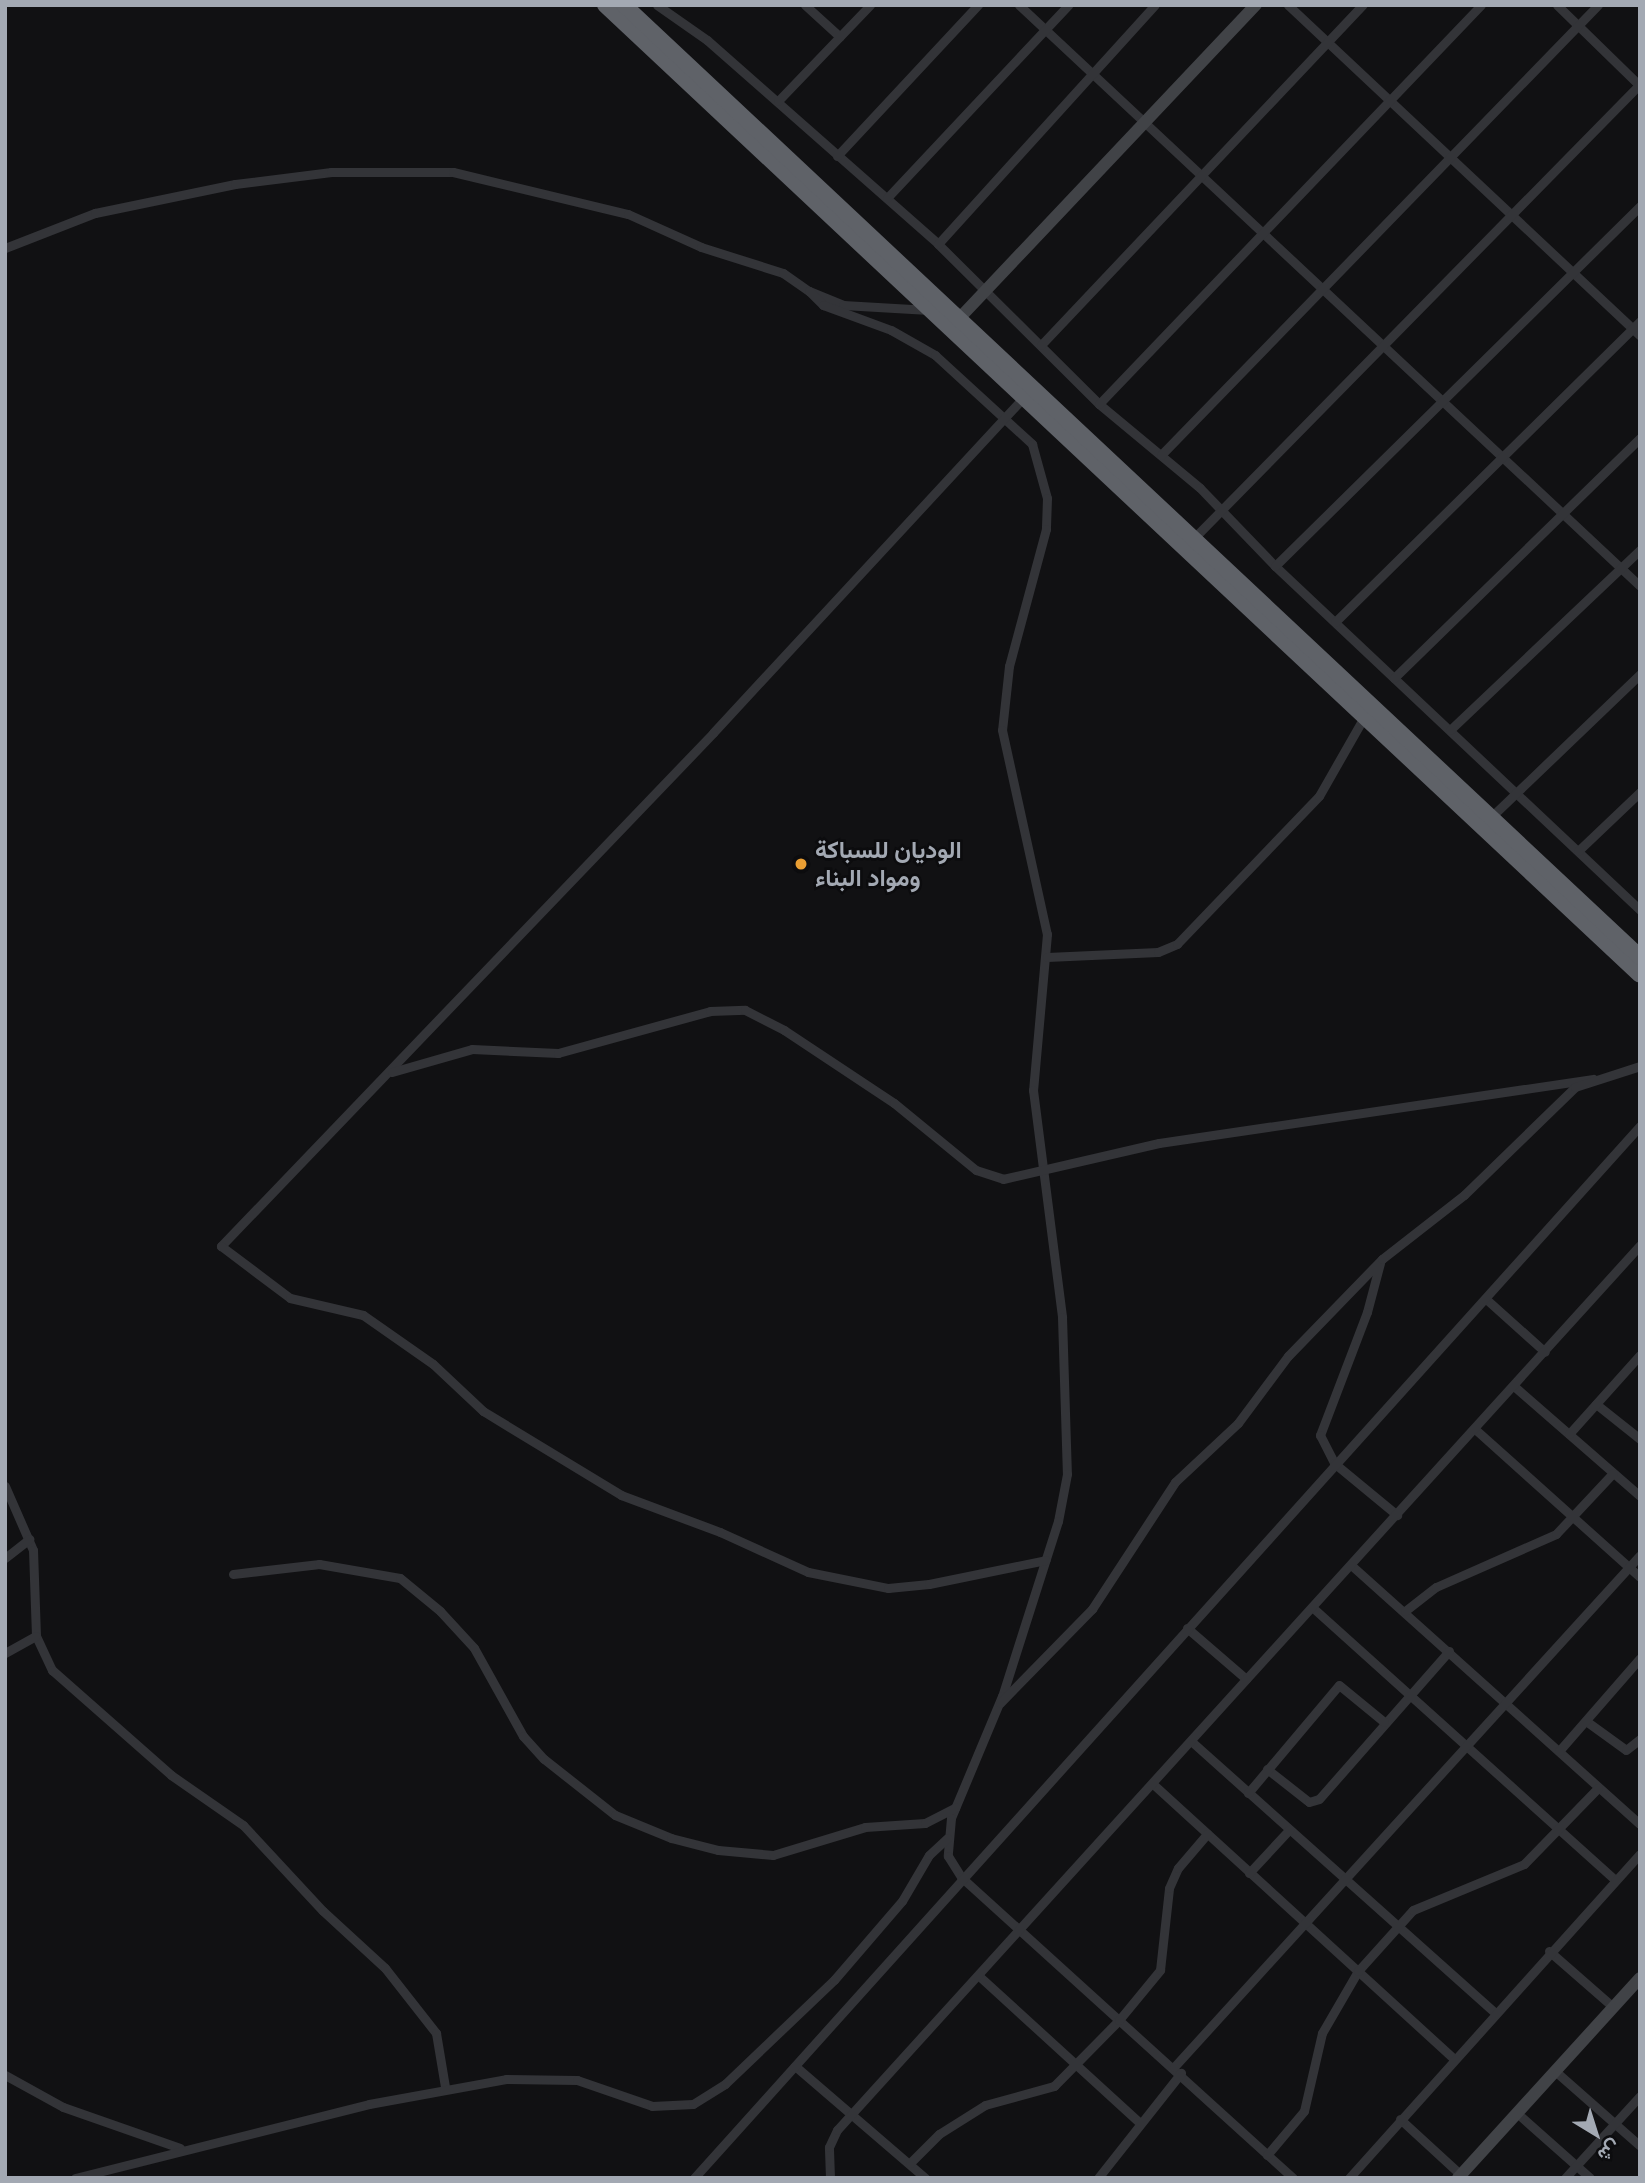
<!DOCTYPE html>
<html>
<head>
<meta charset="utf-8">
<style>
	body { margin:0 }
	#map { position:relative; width:1645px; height:2183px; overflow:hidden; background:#111113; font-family:"DM Sans",Vazirmatn,sans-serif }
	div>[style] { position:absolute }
	.street>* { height:9px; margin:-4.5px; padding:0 4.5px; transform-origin:4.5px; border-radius:4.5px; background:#333438 }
	.secondary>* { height:12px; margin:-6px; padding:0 6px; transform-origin:6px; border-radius:6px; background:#414347 }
	.highway>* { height:16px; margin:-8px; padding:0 8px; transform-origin:8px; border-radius:8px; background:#5f6268 }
	.dots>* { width:19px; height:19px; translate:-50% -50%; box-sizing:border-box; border:4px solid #0c0c0e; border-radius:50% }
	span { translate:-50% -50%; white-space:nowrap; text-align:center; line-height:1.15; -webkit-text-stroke:5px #0c0c0e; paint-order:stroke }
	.poi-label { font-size:24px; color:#a3a9b3; font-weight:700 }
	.left { translate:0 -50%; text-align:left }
	.frame { position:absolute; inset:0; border:7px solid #a3a9b3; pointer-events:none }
	.north { position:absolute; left:1561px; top:2099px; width:70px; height:70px; -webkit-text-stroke:5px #0c0c0e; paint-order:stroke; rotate:142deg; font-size:19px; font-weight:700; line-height:28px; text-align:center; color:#a3a9b3 }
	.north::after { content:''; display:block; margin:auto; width:24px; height:32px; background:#a3a9b3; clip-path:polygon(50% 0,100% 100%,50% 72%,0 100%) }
</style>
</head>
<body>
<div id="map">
	<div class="street">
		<div style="left:657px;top:5px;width:61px;rotate:35deg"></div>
		<div style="left:707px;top:40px;width:308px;rotate:41.4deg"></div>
		<div style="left:938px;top:244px;width:227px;rotate:44.8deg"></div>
		<div style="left:1099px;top:404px;width:131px;rotate:39.7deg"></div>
		<div style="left:1200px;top:488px;width:108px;rotate:46.1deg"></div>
		<div style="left:1275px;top:566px;width:502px;rotate:43.3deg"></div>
		<div style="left:805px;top:5px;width:47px;rotate:42.4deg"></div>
		<div style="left:1019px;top:5px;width:850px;rotate:43.09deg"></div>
		<div style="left:1288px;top:5px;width:483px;rotate:43.2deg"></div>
		<div style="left:1557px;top:5px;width:115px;rotate:44.3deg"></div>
		<div style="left:778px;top:101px;width:133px;rotate:-46.2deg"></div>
		<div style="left:837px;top:156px;width:207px;rotate:-47deg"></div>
		<div style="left:887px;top:198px;width:265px;rotate:-46.8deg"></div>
		<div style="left:938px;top:244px;width:323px;rotate:-47.8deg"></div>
		<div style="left:5px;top:248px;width:97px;rotate:-21.3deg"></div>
		<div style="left:95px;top:213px;width:143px;rotate:-11.7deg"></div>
		<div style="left:235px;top:184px;width:97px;rotate:-7.1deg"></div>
		<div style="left:331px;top:172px;width:122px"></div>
		<div style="left:453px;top:172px;width:180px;rotate:13.5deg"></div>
		<div style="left:628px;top:214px;width:80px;rotate:24.3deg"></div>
		<div style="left:701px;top:247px;width:86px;rotate:17.6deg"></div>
		<div style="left:783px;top:273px;width:32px;rotate:35deg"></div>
		<div style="left:809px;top:291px;width:37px;rotate:22deg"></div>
		<div style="left:843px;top:305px;width:86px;rotate:3.3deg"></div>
		<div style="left:809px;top:291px;width:20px;rotate:45deg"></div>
		<div style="left:823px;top:305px;width:72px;rotate:20.2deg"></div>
		<div style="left:891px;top:330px;width:51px;rotate:29.6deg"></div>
		<div style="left:935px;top:355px;width:132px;rotate:42.5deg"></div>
		<div style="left:1032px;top:444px;width:56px;rotate:74.5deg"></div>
		<div style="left:1047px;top:498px;width:31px;rotate:92deg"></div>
		<div style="left:1046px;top:529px;width:142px;rotate:105.1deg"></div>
		<div style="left:1009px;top:666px;width:64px;rotate:96.2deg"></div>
		<div style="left:1002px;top:730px;width:209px;rotate:77.6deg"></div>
		<div style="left:1047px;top:934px;width:157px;rotate:95.1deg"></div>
		<div style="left:1033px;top:1090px;width:229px;rotate:82.7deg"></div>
		<div style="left:1062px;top:1317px;width:157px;rotate:88.2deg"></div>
		<div style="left:1067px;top:1474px;width:48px;rotate:100.8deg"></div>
		<div style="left:1058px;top:1521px;width:184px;rotate:107.7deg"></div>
		<div style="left:1002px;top:1696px;width:132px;rotate:112.7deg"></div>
		<div style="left:951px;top:1818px;width:38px;rotate:95deg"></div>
		<div style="left:948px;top:1856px;width:25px;rotate:58deg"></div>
		<div style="left:961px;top:1877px;width:448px;rotate:42.2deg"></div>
		<div style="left:1041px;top:345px;width:468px;rotate:-46.6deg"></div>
		<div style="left:1023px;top:398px;width:456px;rotate:132.8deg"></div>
		<div style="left:713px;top:733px;width:711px;rotate:133.8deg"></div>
		<div style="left:221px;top:1246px;width:86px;rotate:37deg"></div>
		<div style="left:290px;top:1298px;width:75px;rotate:13.1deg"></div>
		<div style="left:363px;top:1315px;width:85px;rotate:35deg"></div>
		<div style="left:433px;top:1364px;width:69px;rotate:43.2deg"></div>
		<div style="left:483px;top:1411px;width:162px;rotate:31.3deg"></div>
		<div style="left:621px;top:1495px;width:106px;rotate:20.5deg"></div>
		<div style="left:720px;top:1532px;width:97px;rotate:24.4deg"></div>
		<div style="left:808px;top:1572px;width:82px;rotate:11.3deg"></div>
		<div style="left:888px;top:1588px;width:41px;rotate:-5.6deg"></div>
		<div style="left:929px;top:1584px;width:119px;rotate:-11.6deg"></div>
		<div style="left:1099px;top:404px;width:552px;rotate:-46.25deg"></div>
		<div style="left:1161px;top:455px;width:627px;rotate:-45.84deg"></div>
		<div style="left:1193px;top:539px;width:638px;rotate:-45.51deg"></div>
		<div style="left:1275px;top:566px;width:513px;rotate:-44.6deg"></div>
		<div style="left:1335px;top:622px;width:429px;rotate:-44.6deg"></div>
		<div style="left:1394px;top:678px;width:344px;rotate:-44.3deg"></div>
		<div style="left:1450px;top:730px;width:262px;rotate:-43.5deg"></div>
		<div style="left:1490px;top:818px;width:208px;rotate:-43.8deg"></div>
		<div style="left:1578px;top:851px;width:86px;rotate:-43.6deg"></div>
		<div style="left:1047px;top:957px;width:111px;rotate:-2.6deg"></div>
		<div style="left:1158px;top:952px;width:21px;rotate:-23deg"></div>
		<div style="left:1177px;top:944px;width:205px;rotate:-46.2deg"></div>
		<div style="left:1319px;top:796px;width:91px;rotate:-60.3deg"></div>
		<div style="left:392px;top:1072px;width:83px;rotate:-16deg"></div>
		<div style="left:472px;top:1049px;width:86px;rotate:2.7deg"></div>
		<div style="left:558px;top:1053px;width:158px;rotate:-15.4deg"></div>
		<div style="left:710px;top:1011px;width:35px;rotate:-2deg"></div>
		<div style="left:745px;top:1010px;width:44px;rotate:27.1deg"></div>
		<div style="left:784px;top:1030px;width:132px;rotate:33.6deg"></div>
		<div style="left:894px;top:1103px;width:106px;rotate:39.3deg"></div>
		<div style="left:976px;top:1170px;width:28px;rotate:18deg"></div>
		<div style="left:1003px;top:1179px;width:160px;rotate:-13deg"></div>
		<div style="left:1159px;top:1143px;width:439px;rotate:-8.4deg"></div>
		<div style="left:1380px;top:1263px;width:51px;rotate:104.9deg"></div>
		<div style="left:1367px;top:1312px;width:132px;rotate:110.9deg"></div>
		<div style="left:1320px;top:1435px;width:31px;rotate:63deg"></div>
		<div style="left:1334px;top:1463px;width:82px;rotate:39.5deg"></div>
		<div style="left:1486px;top:1299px;width:79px;rotate:41.9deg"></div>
		<div style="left:1515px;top:1387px;width:166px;rotate:41.1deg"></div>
		<div style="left:1596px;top:1404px;width:56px;rotate:38.5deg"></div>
		<div style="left:1476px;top:1430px;width:220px;rotate:41.9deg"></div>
		<div style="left:1569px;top:1434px;width:106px;rotate:-48.1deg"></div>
		<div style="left:5px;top:1486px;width:70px;rotate:66.4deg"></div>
		<div style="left:33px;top:1550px;width:86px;rotate:88deg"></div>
		<div style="left:36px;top:1636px;width:38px;rotate:65deg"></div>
		<div style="left:52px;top:1670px;width:159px;rotate:41.4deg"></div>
		<div style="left:171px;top:1775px;width:88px;rotate:34.8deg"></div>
		<div style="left:243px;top:1825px;width:117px;rotate:47.1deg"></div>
		<div style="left:323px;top:1911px;width:84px;rotate:42.6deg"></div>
		<div style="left:385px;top:1968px;width:83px;rotate:51.9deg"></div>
		<div style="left:436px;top:2033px;width:55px;rotate:80.5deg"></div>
		<div style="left:5px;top:1558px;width:31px;rotate:-38deg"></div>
		<div style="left:1351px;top:1565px;width:388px;rotate:41.9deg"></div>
		<div style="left:233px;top:1574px;width:87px;rotate:-6.6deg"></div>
		<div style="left:319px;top:1564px;width:82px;rotate:9.8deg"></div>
		<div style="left:400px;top:1578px;width:52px;rotate:39.5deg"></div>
		<div style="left:440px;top:1611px;width:50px;rotate:47.4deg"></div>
		<div style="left:474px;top:1648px;width:101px;rotate:60.9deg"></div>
		<div style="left:523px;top:1736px;width:31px;rotate:48deg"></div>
		<div style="left:544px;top:1759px;width:90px;rotate:38.3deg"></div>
		<div style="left:615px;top:1815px;width:61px;rotate:22.3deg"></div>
		<div style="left:671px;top:1838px;width:49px;rotate:14.3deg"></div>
		<div style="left:718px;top:1850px;width:55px;rotate:5.2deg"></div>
		<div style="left:773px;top:1855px;width:96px;rotate:-16.9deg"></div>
		<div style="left:865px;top:1827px;width:60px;rotate:-3.8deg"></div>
		<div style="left:925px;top:1823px;width:34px;rotate:-27deg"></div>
		<div style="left:1312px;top:1607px;width:408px;rotate:42deg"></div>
		<div style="left:1405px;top:1611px;width:39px;rotate:-38deg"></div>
		<div style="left:1436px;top:1587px;width:131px;rotate:-23.8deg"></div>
		<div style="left:1556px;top:1534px;width:83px;rotate:-46.9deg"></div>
		<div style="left:1187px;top:1628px;width:78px;rotate:40.8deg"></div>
		<div style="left:5px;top:1653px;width:35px;rotate:-29deg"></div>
		<div style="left:1000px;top:1703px;width:132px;rotate:-45.6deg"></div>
		<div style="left:1092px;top:1609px;width:152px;rotate:-56.8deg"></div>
		<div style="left:1175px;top:1482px;width:86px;rotate:-43.1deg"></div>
		<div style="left:1238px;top:1423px;width:84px;rotate:-53.3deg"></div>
		<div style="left:1288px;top:1356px;width:135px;rotate:-45.9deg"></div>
		<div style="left:1382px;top:1259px;width:104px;rotate:-38deg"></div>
		<div style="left:1464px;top:1195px;width:155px;rotate:-44.2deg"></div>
		<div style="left:1575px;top:1087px;width:68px;rotate:-17.9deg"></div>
		<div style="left:1586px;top:1721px;width:49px;rotate:35.9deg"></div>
		<div style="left:1626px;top:1750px;width:18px;rotate:-38deg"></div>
		<div style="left:1191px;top:1741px;width:408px;rotate:41.8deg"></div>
		<div style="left:1559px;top:1751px;width:123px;rotate:-48.9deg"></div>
		<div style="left:1267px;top:1769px;width:53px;rotate:38.2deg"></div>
		<div style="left:1309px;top:1802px;width:10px;rotate:-17deg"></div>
		<div style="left:1319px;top:1799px;width:197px;rotate:-48.7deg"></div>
		<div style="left:1153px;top:1784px;width:408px;rotate:42.4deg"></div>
		<div style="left:1248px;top:1793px;width:141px;rotate:-49.9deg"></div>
		<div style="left:1339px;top:1685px;width:58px;rotate:39.4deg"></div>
		<div style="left:1249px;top:1873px;width:59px;rotate:-47.1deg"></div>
		<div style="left:1549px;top:1951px;width:85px;rotate:41.2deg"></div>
		<div style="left:979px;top:1976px;width:217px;rotate:42.4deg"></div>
		<div style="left:795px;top:2066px;width:172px;rotate:40.7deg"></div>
		<div style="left:1174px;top:2067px;width:692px;rotate:-47.69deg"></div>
		<div style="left:1555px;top:2071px;width:113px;rotate:41.4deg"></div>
		<div style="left:5px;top:2075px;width:66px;rotate:28.9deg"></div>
		<div style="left:63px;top:2107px;width:124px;rotate:19.3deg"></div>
		<div style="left:1518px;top:2114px;width:96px;rotate:41.6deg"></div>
		<div style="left:1400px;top:2119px;width:83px;rotate:42.6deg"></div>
		<div style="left:1267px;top:2155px;width:57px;rotate:-49.9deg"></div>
		<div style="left:1304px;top:2111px;width:80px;rotate:-77deg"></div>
		<div style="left:1322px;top:2033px;width:72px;rotate:-59.9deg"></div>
		<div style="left:1358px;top:1971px;width:82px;rotate:-48deg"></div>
		<div style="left:1413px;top:1910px;width:120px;rotate:-22.5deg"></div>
		<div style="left:1524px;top:1864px;width:106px;rotate:-45.8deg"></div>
		<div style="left:910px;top:2163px;width:41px;rotate:-45deg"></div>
		<div style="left:939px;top:2134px;width:54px;rotate:-32.2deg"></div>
		<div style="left:985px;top:2105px;width:72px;rotate:-15.4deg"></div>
		<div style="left:1054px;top:2086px;width:93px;rotate:-45.4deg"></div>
		<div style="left:1119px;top:2020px;width:65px;rotate:-50.6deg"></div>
		<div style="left:1160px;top:1970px;width:82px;rotate:-83.7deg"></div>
		<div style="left:1169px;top:1888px;width:22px;rotate:-66deg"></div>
		<div style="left:1178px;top:1868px;width:45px;rotate:-49.5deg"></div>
		<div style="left:75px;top:2178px;width:303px;rotate:-14.1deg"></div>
		<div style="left:369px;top:2104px;width:139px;rotate:-10.3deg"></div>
		<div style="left:506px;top:2079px;width:71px;rotate:0.8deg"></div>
		<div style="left:577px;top:2080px;width:79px;rotate:19.1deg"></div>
		<div style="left:652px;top:2106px;width:41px;rotate:-2.8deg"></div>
		<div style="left:693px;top:2104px;width:38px;rotate:-32deg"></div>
		<div style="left:725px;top:2084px;width:151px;rotate:-43.7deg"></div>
		<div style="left:834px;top:1980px;width:104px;rotate:-49.3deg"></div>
		<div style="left:902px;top:1901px;width:53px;rotate:-59.6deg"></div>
		<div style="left:929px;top:1855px;width:25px;rotate:-43deg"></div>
		<div style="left:694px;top:2178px;width:1415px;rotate:-48.04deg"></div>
		<div style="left:830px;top:2178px;width:31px;rotate:-92deg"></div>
		<div style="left:829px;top:2147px;width:19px;rotate:-65deg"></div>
		<div style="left:837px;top:2130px;width:1195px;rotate:-47.78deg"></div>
		<div style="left:1098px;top:2178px;width:134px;rotate:-51.7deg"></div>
		<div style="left:1349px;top:2178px;width:435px;rotate:-48.1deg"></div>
		<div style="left:1565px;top:2178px;width:111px;rotate:-47.6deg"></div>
	</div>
	<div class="secondary">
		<div style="left:953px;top:325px;width:441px;rotate:-46.6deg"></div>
		<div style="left:1458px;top:2178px;width:270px;rotate:-47.7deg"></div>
	</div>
	<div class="highway">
		<div style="left:605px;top:5px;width:1418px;rotate:43.14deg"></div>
		<div style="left:624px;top:5px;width:1392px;rotate:43.14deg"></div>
	</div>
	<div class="dots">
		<div style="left:801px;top:864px;background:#e99e33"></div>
	</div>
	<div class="poi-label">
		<span class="left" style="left:815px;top:864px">الوديان للسباكة<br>ومواد البناء</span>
	</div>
	<div class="frame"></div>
	<div class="north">ش</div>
</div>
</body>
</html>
